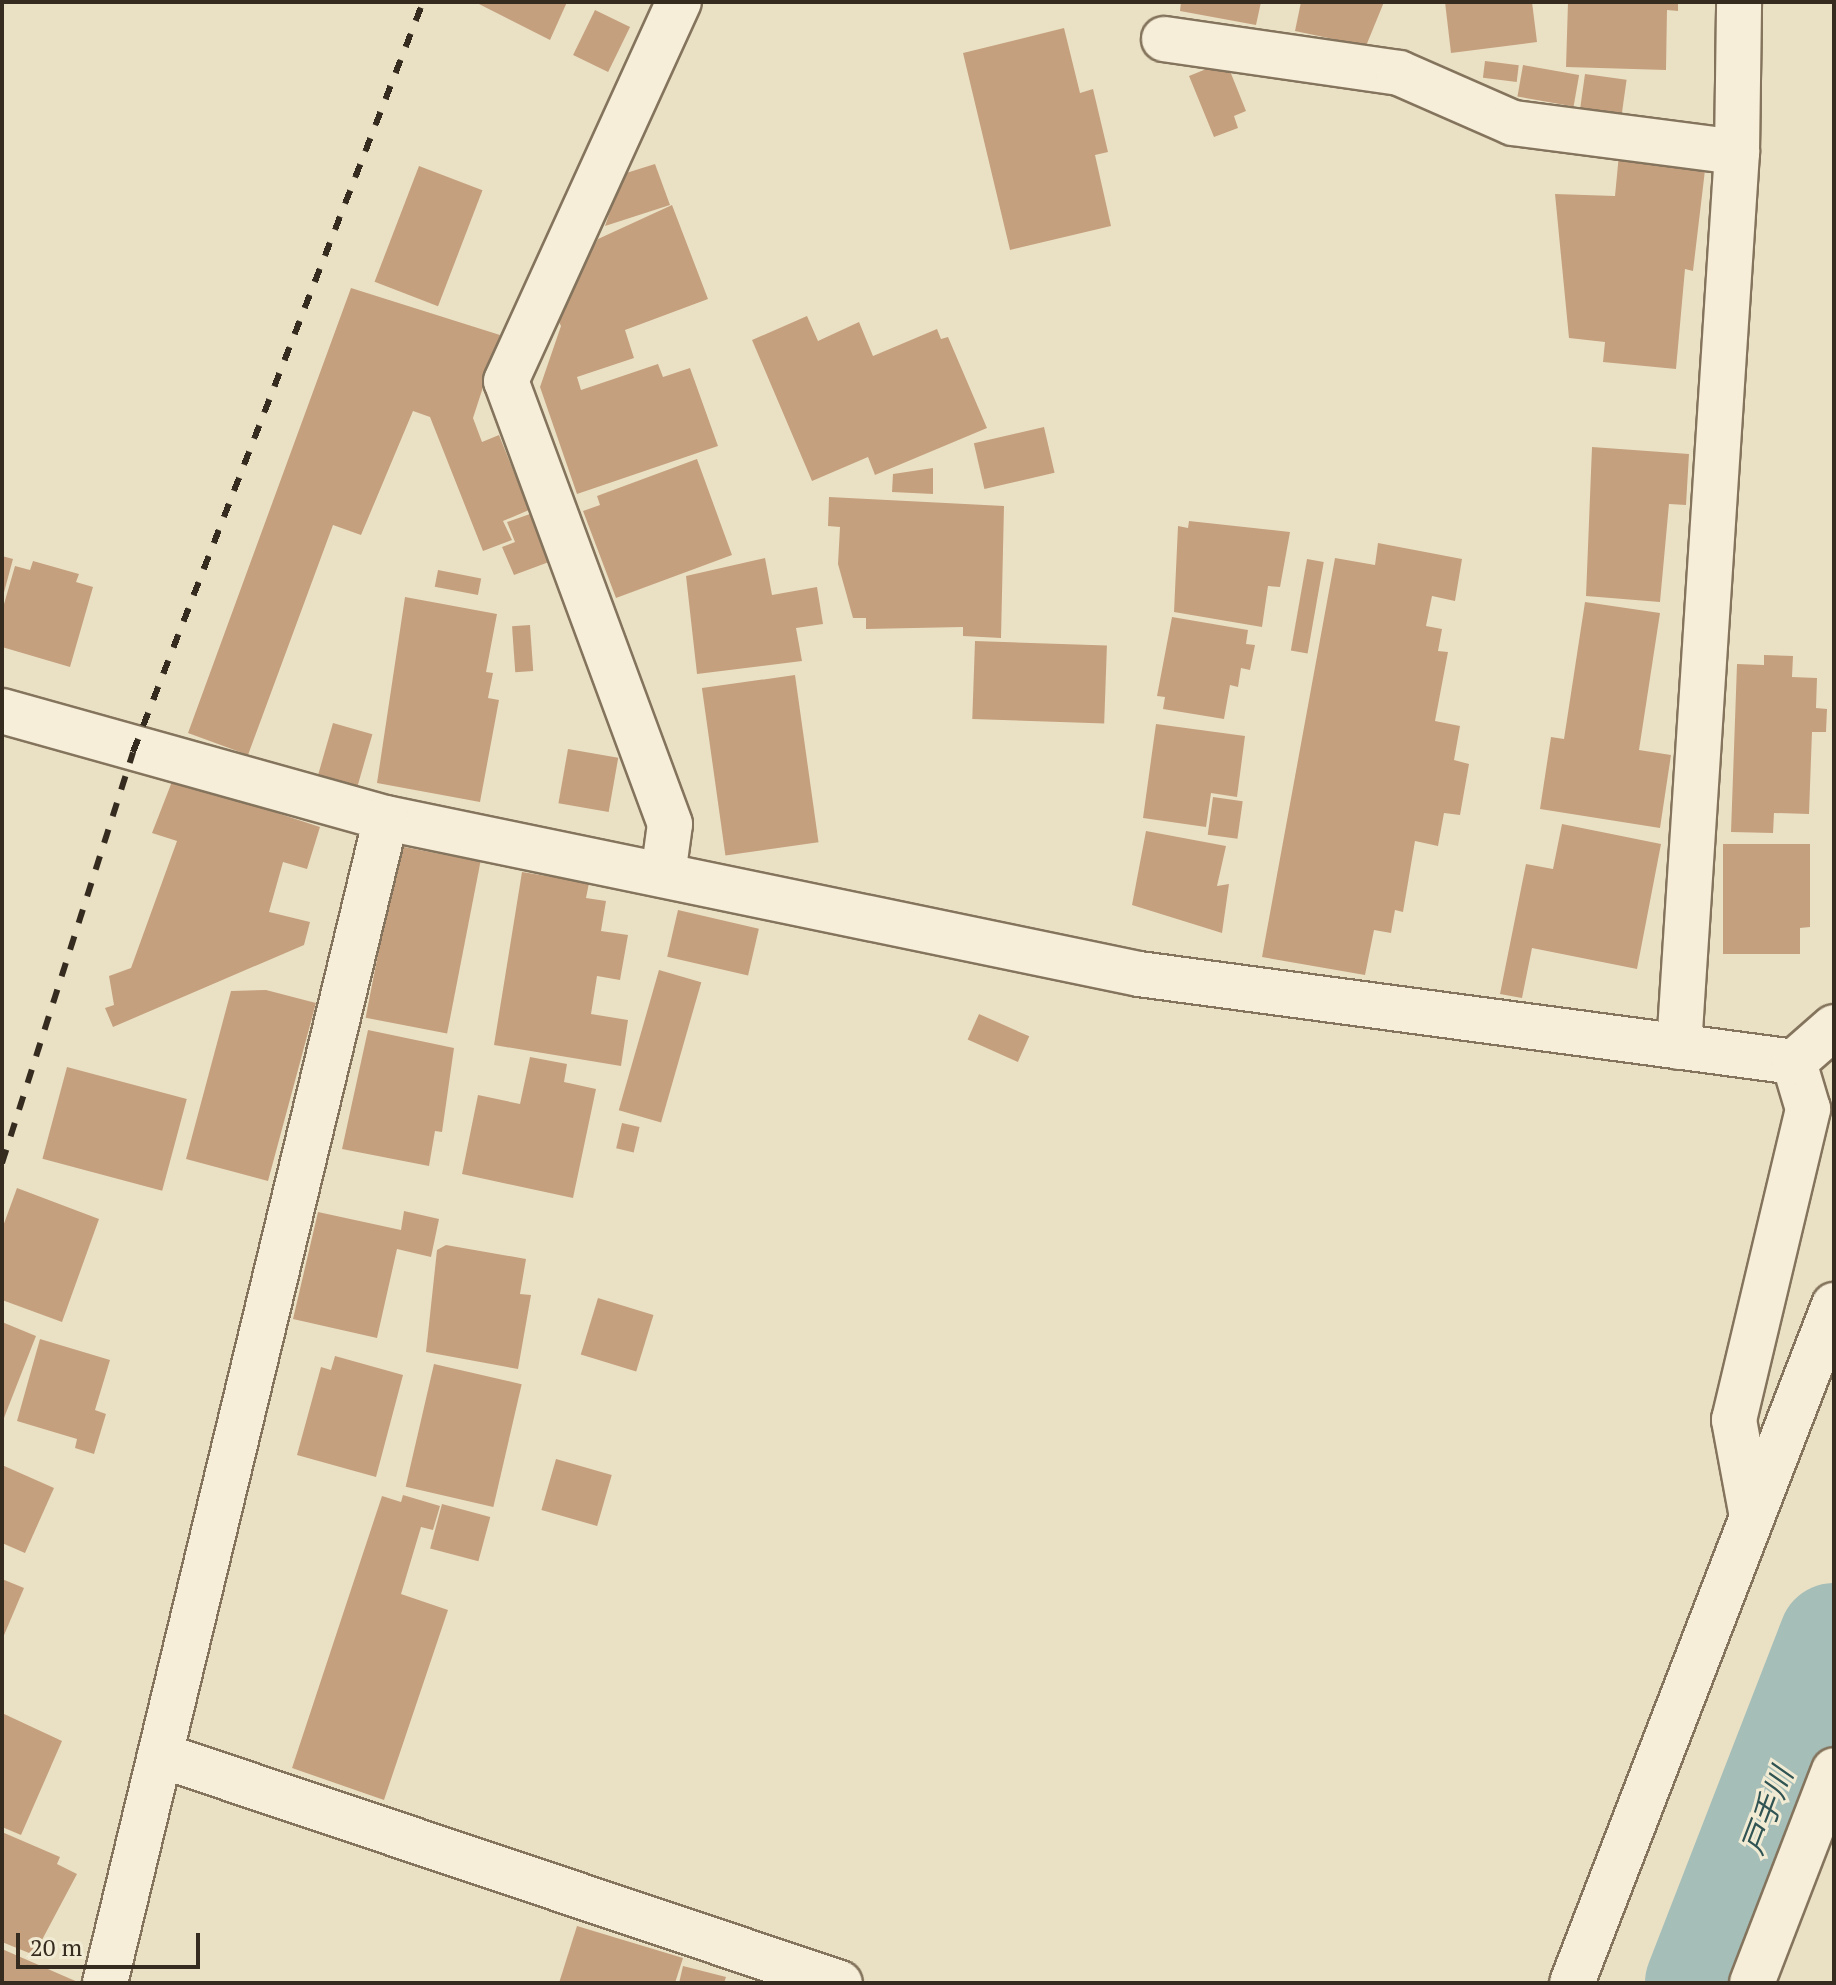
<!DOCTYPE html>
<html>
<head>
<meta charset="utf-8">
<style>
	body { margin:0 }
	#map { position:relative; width:1836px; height:1985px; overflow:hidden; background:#eae1c5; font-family:"PT Serif","Noto Sans JP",serif }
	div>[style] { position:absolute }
	.river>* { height:110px; margin:-55px; padding:0 55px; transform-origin:55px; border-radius:55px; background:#a6beb8 }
	.building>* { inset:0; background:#c5a07e; transform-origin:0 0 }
	.roads { filter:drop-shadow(2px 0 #84745d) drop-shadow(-2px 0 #84745d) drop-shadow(0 2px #84745d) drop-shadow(0 -2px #84745d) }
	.minor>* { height:44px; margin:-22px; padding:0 22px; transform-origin:22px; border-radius:22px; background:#f6eed8 }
	.tertiary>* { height:44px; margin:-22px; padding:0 22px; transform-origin:22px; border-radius:22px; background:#f6eed8 }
	.rail>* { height:6px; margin-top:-3px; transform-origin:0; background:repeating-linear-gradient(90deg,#352b1f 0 14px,transparent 0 28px) }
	span { translate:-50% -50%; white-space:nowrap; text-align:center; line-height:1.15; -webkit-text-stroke:6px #f2ebd4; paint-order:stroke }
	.water-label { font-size:30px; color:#305453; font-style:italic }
	.frame { position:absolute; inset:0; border:4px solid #352b1f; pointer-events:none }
	.scale { position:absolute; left:16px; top:1933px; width:184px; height:36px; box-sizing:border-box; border:4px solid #352b1f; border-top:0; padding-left:10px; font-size:24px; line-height:28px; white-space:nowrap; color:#352b1f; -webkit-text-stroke:6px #f2ebd4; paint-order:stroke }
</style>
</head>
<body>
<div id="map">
	<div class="river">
		<div style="left:1700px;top:1983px;width:370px;rotate:-68.8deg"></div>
	</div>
	<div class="building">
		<div style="clip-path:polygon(475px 2px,567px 2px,550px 40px)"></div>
		<div style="clip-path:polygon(1181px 2px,1261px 2px,1256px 25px,1180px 11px)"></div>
		<div style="clip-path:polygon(1301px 2px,1384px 2px,1366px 46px,1295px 31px)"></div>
		<div style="clip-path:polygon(1445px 2px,1532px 2px,1537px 42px,1451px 53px)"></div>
		<div style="clip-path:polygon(1568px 2px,1678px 2px,1678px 11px,1667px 10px,1666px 70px,1566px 67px)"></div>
		<div style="left:595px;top:10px;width:39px;height:50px;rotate:26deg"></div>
		<div style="clip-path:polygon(1064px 28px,1080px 93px,1093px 89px,1108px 152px,1095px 155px,1111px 226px,1010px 250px,963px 53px)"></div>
		<div style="clip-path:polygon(1226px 61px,1246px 111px,1234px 116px,1238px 128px,1214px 137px,1189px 76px)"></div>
		<div style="left:1485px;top:61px;width:34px;height:17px;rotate:7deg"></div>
		<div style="left:1523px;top:65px;width:57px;height:32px;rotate:10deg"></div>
		<div style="left:1585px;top:74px;width:42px;height:37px;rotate:8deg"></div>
		<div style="clip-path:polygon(1619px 154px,1705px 170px,1693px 271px,1685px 269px,1676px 369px,1603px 362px,1605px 342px,1569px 338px,1555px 194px,1615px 196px)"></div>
		<div style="clip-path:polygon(655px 164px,670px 205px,605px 226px,623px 174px)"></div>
		<div style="left:419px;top:166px;width:68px;height:124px;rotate:21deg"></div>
		<div style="clip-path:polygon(672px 205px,708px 299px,625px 330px,634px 358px,577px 377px,581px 390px,658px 364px,663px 377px,690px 368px,718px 446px,577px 494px,540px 387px,561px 326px,556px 316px,598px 239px)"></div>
		<div style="clip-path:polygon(351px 288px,500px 335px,473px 418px,482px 442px,499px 435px,529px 510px,503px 521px,512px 540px,483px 551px,430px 417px,413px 411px,361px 535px,333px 525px,248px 755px,188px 733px)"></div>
		<div style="clip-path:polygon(807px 316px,818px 341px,859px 322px,873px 356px,937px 329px,941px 339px,948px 337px,987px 428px,875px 475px,868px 457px,812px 481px,752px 340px)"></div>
		<div style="left:1044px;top:427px;width:47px;height:72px;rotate:77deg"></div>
		<div style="clip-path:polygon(1592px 447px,1689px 454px,1686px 505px,1669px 504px,1660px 602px,1586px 596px)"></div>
		<div style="clip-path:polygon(697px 459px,732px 555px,616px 598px,583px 511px,600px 505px,597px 496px)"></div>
		<div style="clip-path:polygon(933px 468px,933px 494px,892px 492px,893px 474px)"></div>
		<div style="clip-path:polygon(829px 497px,1004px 506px,1001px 638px,963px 636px,963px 627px,866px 629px,866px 618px,853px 618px,838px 564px,840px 527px,828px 526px)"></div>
		<div style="clip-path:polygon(530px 514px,549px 562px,514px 575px,502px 547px,515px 542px,507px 522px)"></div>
		<div style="clip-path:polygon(1189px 521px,1290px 532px,1280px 587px,1268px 586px,1262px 627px,1174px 612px,1178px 526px,1188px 528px)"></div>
		<div style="clip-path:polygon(1378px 543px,1462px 559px,1455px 601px,1432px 596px,1426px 626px,1442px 629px,1438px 651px,1448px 652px,1435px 721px,1460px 726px,1454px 760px,1469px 764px,1460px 815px,1444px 813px,1438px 846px,1415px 841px,1403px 912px,1395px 910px,1391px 933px,1374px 930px,1365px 975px,1262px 957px,1335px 558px,1375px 565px)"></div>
		<div style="clip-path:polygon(2px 556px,13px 559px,3px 596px,2px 596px)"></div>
		<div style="clip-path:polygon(765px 558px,772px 595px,817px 587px,823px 624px,796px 628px,802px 661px,697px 674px,686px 576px)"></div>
		<div style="left:1307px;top:559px;width:17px;height:93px;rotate:10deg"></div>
		<div style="clip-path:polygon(33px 561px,79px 574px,76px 582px,93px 587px,70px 667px,2px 647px,2px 611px,15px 566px,30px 570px)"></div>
		<div style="left:438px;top:570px;width:44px;height:17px;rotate:11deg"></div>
		<div style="clip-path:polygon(405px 597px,497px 614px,486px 672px,493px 673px,488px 698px,499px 700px,480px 802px,377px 783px)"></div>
		<div style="clip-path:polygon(1585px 602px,1660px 613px,1639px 750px,1671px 755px,1660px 828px,1540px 809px,1551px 737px,1564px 739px)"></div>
		<div style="clip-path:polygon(1172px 617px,1248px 630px,1246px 644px,1255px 645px,1250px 670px,1241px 668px,1238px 687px,1230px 685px,1224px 719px,1163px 709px,1165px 697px,1157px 696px)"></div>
		<div style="left:530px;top:625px;width:46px;height:18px;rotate:86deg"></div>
		<div style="left:975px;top:641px;width:132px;height:78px;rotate:2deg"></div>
		<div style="clip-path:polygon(1764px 655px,1793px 656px,1792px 677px,1817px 678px,1816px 708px,1827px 709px,1826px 732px,1812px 732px,1809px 814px,1774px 813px,1773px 833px,1731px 832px,1737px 664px,1764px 665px)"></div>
		<div style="left:795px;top:675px;width:169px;height:94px;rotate:82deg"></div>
		<div style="left:333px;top:723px;width:41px;height:58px;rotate:16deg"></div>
		<div style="clip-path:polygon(1156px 724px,1245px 736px,1237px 797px,1211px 793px,1206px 827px,1143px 818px)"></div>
		<div style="left:568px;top:749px;width:51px;height:55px;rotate:10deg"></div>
		<div style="clip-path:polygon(173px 779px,320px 827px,307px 869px,283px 862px,269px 912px,310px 922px,304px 945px,113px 1027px,105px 1008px,114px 1005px,109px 976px,131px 968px,177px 841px,152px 833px)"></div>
		<div style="left:1213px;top:797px;width:30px;height:38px;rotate:8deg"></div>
		<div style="clip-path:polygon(1562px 824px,1661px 844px,1637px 969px,1532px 948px,1522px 998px,1500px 994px,1526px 864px,1553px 869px)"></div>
		<div style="clip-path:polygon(1146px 831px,1226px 846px,1217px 886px,1229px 884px,1222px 933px,1132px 905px)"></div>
		<div style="clip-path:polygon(1723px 844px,1810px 844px,1810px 927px,1800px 928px,1800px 954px,1723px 954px)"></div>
		<div style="left:399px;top:846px;width:83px;height:175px;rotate:11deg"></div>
		<div style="clip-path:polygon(522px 872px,589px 883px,586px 898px,606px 901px,601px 931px,628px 935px,620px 980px,597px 976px,591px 1014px,628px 1020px,621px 1066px,494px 1045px)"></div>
		<div style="left:678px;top:910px;width:83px;height:48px;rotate:13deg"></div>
		<div style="left:659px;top:970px;width:44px;height:146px;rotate:16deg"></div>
		<div style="clip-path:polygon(266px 990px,316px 1003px,268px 1181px,186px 1159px,231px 991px)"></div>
		<div style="left:979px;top:1014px;width:55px;height:28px;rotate:24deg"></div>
		<div style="clip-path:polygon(368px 1030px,454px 1048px,442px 1132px,435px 1131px,429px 1166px,342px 1149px)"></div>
		<div style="clip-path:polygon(530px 1057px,567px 1064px,564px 1082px,596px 1089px,573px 1198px,462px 1174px,478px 1095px,520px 1104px)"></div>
		<div style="left:67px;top:1067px;width:124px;height:95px;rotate:15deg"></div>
		<div style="left:622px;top:1123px;width:18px;height:26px;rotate:13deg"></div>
		<div style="clip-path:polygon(17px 1188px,99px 1219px,62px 1322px,2px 1300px,2px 1229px)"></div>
		<div style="clip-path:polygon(404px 1211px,439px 1219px,431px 1257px,397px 1249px,377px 1338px,293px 1319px,318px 1212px,401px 1230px)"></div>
		<div style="clip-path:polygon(446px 1245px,526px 1259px,520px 1294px,531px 1295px,518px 1369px,426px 1352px,437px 1250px)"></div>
		<div style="left:598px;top:1298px;width:58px;height:59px;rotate:17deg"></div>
		<div style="clip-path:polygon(2px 1322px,36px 1336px,2px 1423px)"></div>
		<div style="clip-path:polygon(40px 1339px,110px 1360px,95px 1410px,106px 1414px,94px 1454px,75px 1448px,77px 1439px,17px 1421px)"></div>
		<div style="clip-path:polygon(335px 1356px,403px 1375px,376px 1477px,297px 1455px,321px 1367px,331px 1370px)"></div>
		<div style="left:434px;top:1364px;width:90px;height:126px;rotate:13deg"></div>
		<div style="left:556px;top:1459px;width:58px;height:53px;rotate:16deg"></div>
		<div style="clip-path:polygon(2px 1465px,54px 1488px,25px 1553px,2px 1543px)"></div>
		<div style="clip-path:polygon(403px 1495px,440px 1506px,433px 1530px,421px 1527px,401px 1594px,448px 1610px,384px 1800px,292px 1768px,382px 1496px,401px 1502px)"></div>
		<div style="left:442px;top:1504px;width:50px;height:46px;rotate:15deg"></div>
		<div style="clip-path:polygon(2px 1579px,24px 1588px,2px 1640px)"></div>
		<div style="clip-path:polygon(2px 1713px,62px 1741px,21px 1835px,2px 1827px)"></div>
		<div style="clip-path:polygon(2px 1832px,60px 1857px,57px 1864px,77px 1874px,34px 1955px,2px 1942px)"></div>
		<div style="clip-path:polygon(577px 1926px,683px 1958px,675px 1983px,559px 1983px)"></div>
		<div style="clip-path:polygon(2px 1949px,80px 1983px,2px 1983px)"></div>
		<div style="clip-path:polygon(683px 1966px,726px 1977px,724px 1983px,679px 1983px)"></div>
	</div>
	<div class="roads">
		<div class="minor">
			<div style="left:1164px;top:39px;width:237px;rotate:8.2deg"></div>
			<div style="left:1399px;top:73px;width:124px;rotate:23.7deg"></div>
			<div style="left:1513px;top:123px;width:226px;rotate:7.4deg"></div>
			<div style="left:2px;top:711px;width:399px;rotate:15.6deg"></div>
			<div style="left:386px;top:818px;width:769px;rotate:11.7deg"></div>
			<div style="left:1139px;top:974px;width:661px;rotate:7.65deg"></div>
			<div style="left:663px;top:875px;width:51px;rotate:-82.2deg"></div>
			<div style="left:670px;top:824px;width:472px;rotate:-110.3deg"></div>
			<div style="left:506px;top:381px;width:417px;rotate:-65.5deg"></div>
			<div style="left:1679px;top:1047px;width:897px;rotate:-86.29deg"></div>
			<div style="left:1737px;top:152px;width:150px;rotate:-89.2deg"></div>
			<div style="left:160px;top:1755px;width:717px;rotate:18.54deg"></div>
			<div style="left:105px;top:1983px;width:1198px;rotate:-76.44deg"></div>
			<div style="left:1752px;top:1983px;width:228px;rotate:-68.9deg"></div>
		</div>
		<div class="tertiary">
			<div style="left:1752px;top:1517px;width:99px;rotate:-100.5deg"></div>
			<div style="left:1734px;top:1420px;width:320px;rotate:-76.6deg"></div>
			<div style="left:1808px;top:1109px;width:49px;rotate:-106.6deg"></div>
			<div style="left:1794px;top:1062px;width:53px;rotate:-41.2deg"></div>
			<div style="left:1572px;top:1983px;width:727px;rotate:-68.87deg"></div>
		</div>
	</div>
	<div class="rail">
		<div style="left:2px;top:1163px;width:431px;rotate:-72.3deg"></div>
		<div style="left:133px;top:752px;width:804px;rotate:-68.86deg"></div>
	</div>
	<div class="water-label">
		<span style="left:1767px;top:1811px;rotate:-69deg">戸手川</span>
	</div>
	<div class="frame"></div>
	<div class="scale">20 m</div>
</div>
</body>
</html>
